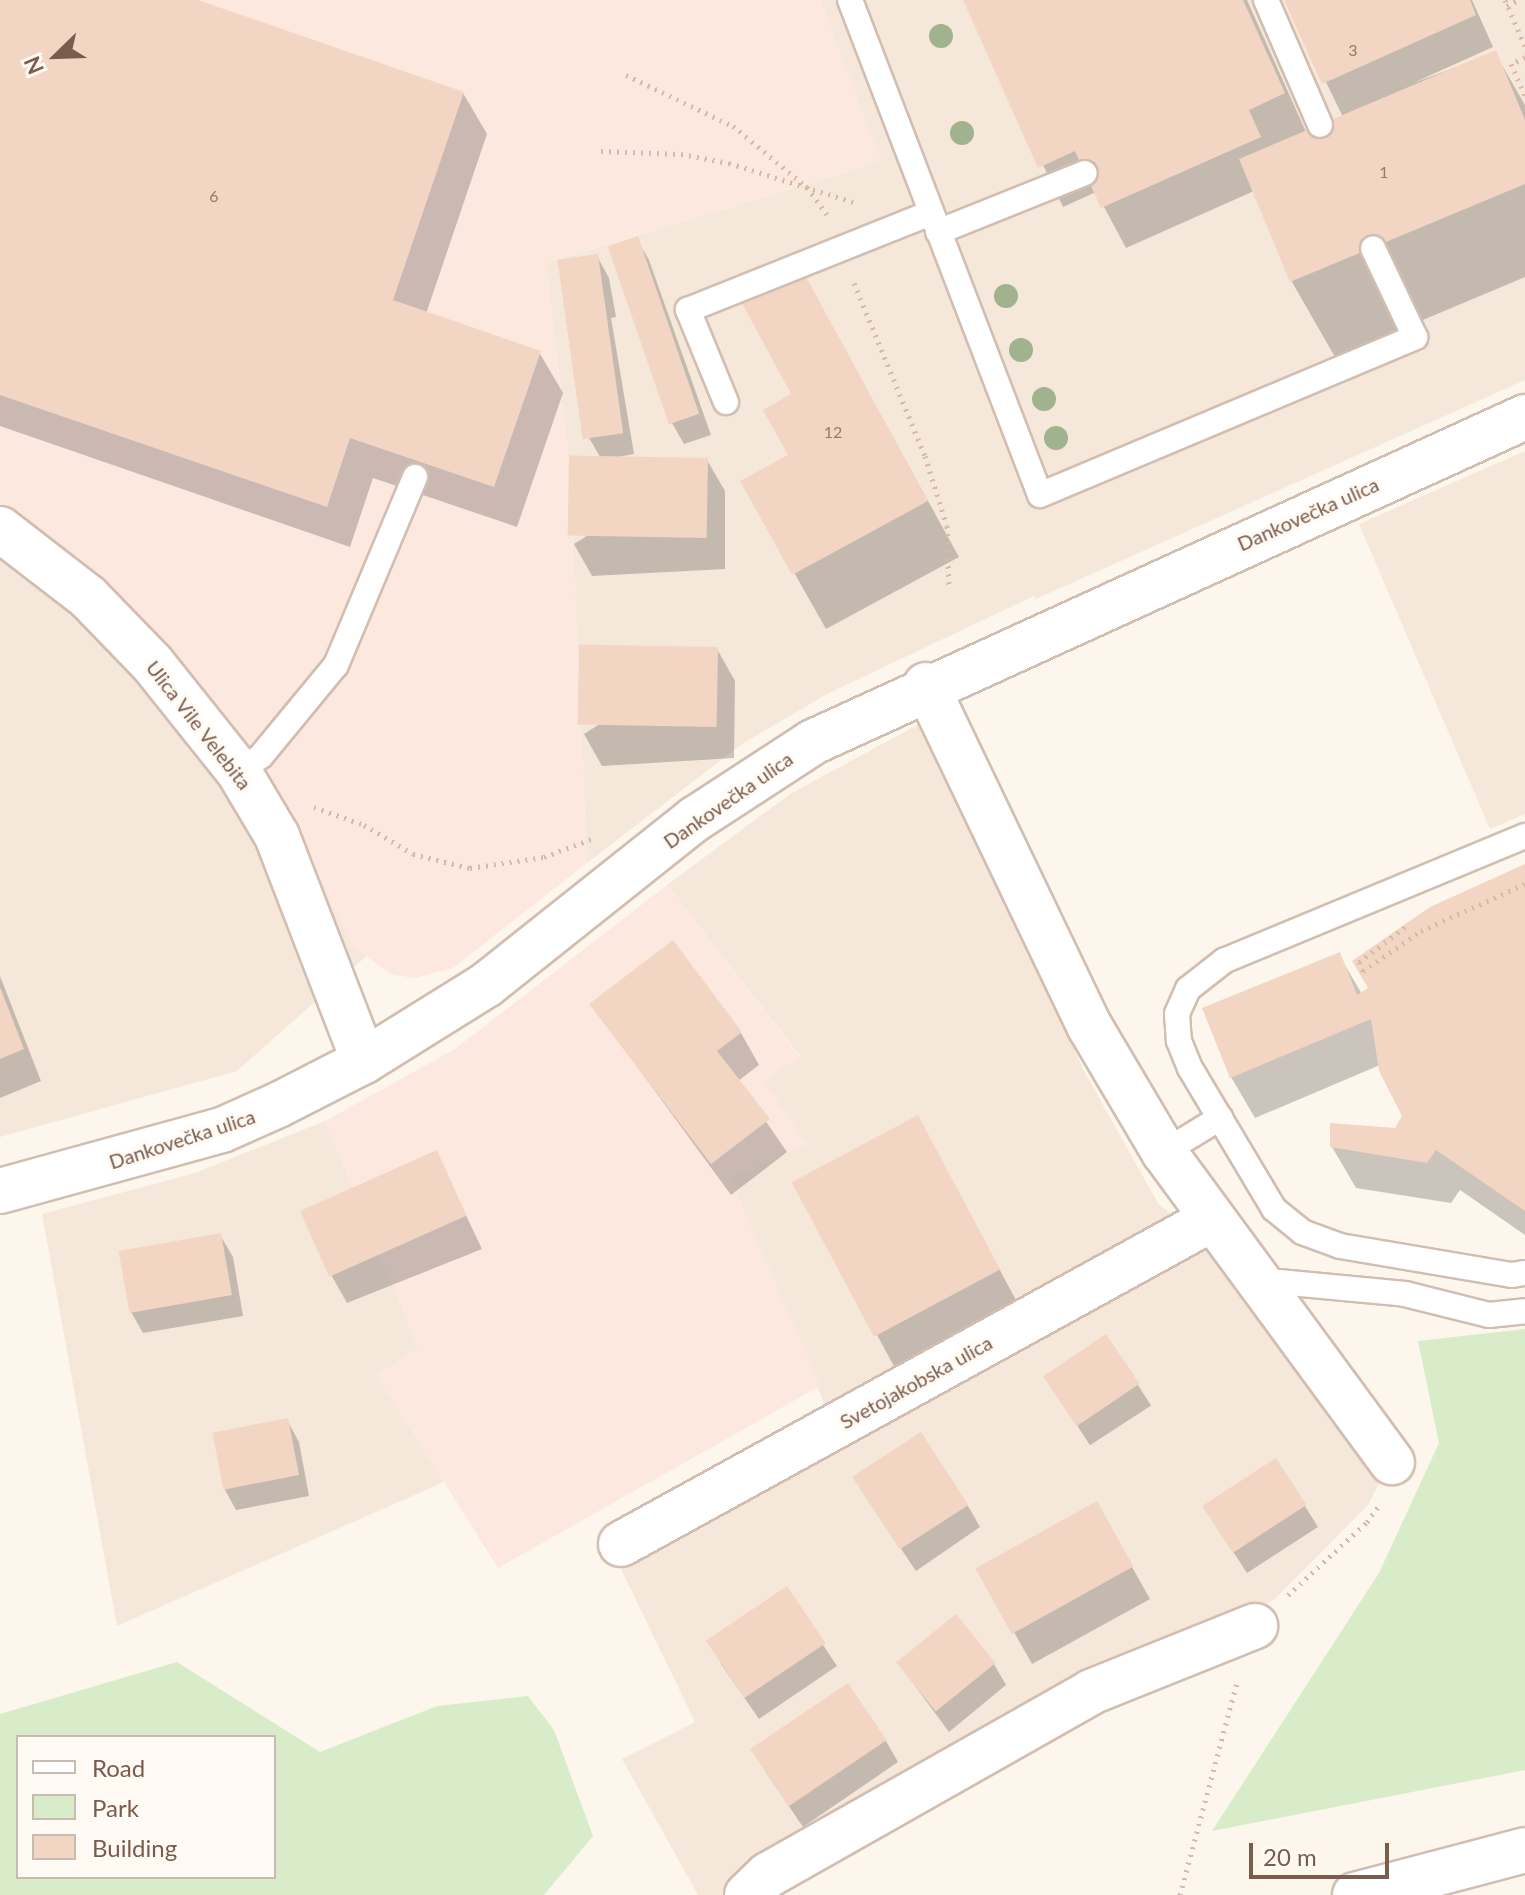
<!DOCTYPE html>
<html>
<head>
<meta charset="utf-8">
<style>
	body { margin:0 }
	#map { position:relative; width:1525px; height:1895px; overflow:hidden; background:#fdf6ec; font-family:Lato,sans-serif }
	div>[style] { position:absolute }
	.residential>* { inset:0; background:#f5e8da }
	.commercial>* { inset:0; background:#fde8e0 }
	.green>* { inset:0; background:#d8ecc9 }
	.shadow>* { inset:0; background:#0003; transform-origin:0 0 }
	.building>* { inset:0; background:#f3d5c3; transform-origin:0 0 }
	.path>* { height:5px; margin-top:-2.5px; transform-origin:0; background:repeating-linear-gradient(90deg,#d9b8a5 0 2px,transparent 0 8px) }
	.roads { filter:drop-shadow(2px 0 #d1beb0) drop-shadow(-2px 0 #d1beb0) drop-shadow(0 2px #d1beb0) drop-shadow(0 -2px #d1beb0) }
	.service>* { height:24px; margin:-12px; padding:0 12px; transform-origin:12px; border-radius:12px; background:#fff }
	.minor>* { height:44px; margin:-22px; padding:0 22px; transform-origin:22px; border-radius:22px; background:#fff }
	.secondary>* { height:44px; margin:-22px; padding:0 22px; transform-origin:22px; border-radius:22px; background:#fff }
	.trees>* { width:24px; height:24px; margin:-12px; border-radius:50%; background:#a0b28e }
	span { translate:-50% -50%; white-space:nowrap; text-align:center; line-height:1.15; -webkit-text-stroke:6px #fffaf3; paint-order:stroke }
	.number-label { font-size:16px; color:#987a6a }
	.number-label span { -webkit-text-stroke-width:0 }
	.street-label { font-size:20px; color:#7a5c4d }
	.legend { position:absolute; left:16px; top:1735px; width:260px; height:144px; box-sizing:border-box; background:#fffaf3; border:2px solid #cabbb1; margin:0; padding:10px 14px; list-style:none; font-size:24px; color:#7a5c4d }
	.legend li { display:flex; align-items:center; gap:16px; height:40px }
	.legend b { width:40px; border:2px solid #cabbb1 }
	.north { position:absolute; left:16px; top:16px; width:80px; height:80px; -webkit-text-stroke:6px #fffaf3; paint-order:stroke; rotate:247deg; font-size:22px; font-weight:700; line-height:32px; text-align:center; color:#7a5c4d }
	.north::after { content:''; display:block; margin:auto; width:28px; height:36px; background:#7a5c4d; clip-path:polygon(50% 0,100% 100%,50% 72%,0 100%) }
	.scale { position:absolute; left:1249px; top:1843px; width:140px; height:36px; box-sizing:border-box; border:4px solid #7a5c4d; border-top:0; padding-left:10px; font-size:24px; line-height:28px; white-space:nowrap; color:#7a5c4d; -webkit-text-stroke:6px #fffaf3; paint-order:stroke }
</style>
</head>
<body>
<div id="map">
	<div class="residential">
		<div style="clip-path:polygon(796px 0,1525px 0,1525px 380px,1036px 599px,1034px 596px,827px 694px,742px 744px,587px 863px,569px 461px,546px 263px,862px 167px)"></div>
		<div style="clip-path:polygon(0 395px,390px 935px,237px 1071px,0 1137px)"></div>
		<div style="clip-path:polygon(1525px 451px,1525px 814px,1490px 829px,1359px 524px)"></div>
		<div style="clip-path:polygon(934px 716px,1009px 905px,1084px 1071px,1159px 1205px,1218px 1244px,1381px 1468px,1380px 1482px,1368px 1505px,1276px 1598px,1247px 1616px,729px 1895px,698px 1895px,622px 1759px,695px 1722px,620px 1567px,842px 1446px,730px 1178px,764px 1080px,800px 1056px,667px 885px,790px 794px)"></div>
		<div style="clip-path:polygon(325px 1121px,419px 1348px,377px 1375px,444px 1482px,117px 1626px,42px 1214px,195px 1173px)"></div>
	</div>
	<div class="commercial">
		<div style="clip-path:polygon(0 0,821px 0,881px 161px,546px 263px,569px 461px,587px 863px,453px 968px,414px 978px,390px 974px,351px 945px,305px 845px,220px 709px,119px 597px,0 503px)"></div>
		<div style="clip-path:polygon(667px 885px,800px 1057px,764px 1081px,807px 1145px,730px 1178px,820px 1386px,498px 1568px,377px 1375px,419px 1348px,325px 1121px,455px 1049px)"></div>
	</div>
	<div class="green">
		<div style="clip-path:polygon(1525px 1329px,1525px 1770px,1212px 1831px,1379px 1573px,1439px 1443px,1418px 1341px)"></div>
		<div style="clip-path:polygon(evenodd,177px 1662px,320px 1752px,437px 1706px,528px 1696px,554px 1730px,593px 1836px,544px 1895px,0 1895px,0 1714px,177px 1662px,274px 1737px,274px 1877px,18px 1877px,18px 1737px,274px 1737px)"></div>
	</div>
	<div class="shadow">
		<div style="clip-path:polygon(0 0,192px 0,463px 93px,487px 134px,426px 314px,539px 352px,563px 393px,517px 527px,373px 478px,350px 547px,0 426px)"></div>
		<div style="clip-path:polygon(965px 0,1247px 0,1306px 132px,1343px 117px,1286px 0,1472px 0,1493px 47px,1413px 83px,1495px 53px,1525px 105px,1525px 277px,1335px 357px,1292px 282px,1254px 191px,1126px 248px,1096px 192px,1063px 207px)"></div>
		<div style="clip-path:polygon(637px 239px,649px 260px,711px 435px,684px 444px,672px 423px)"></div>
		<div style="clip-path:polygon(597px 256px,609px 278px,616px 317px,611px 318px,634px 454px,602px 460px,589px 438px)"></div>
		<div style="clip-path:polygon(797px 264px,959px 557px,826px 629px,743px 482px,790px 456px)"></div>
		<div style="clip-path:polygon(707px 460px,725px 491px,725px 569px,592px 576px,574px 544px)"></div>
		<div style="clip-path:polygon(717px 649px,735px 681px,734px 758px,602px 766px,584px 734px)"></div>
		<div style="clip-path:polygon(1525px 867px,1525px 1235px,1460px 1190px,1451px 1203px,1356px 1188px,1332px 1147px,1396px 1130px,1404px 1116px,1380px 1065px,1255px 1118px,1231px 1077px,1339px 955px,1362px 994px)"></div>
		<div style="clip-path:polygon(0 976px,41px 1081px,0 1098px)"></div>
		<div style="clip-path:polygon(592px 1005px,741px 1033px,759px 1065px,738px 1081px,787px 1152px,731px 1195px)"></div>
		<div style="clip-path:polygon(935px 1149px,1017px 1302px,895px 1368px,795px 1184px)"></div>
		<div style="clip-path:polygon(436px 1152px,482px 1249px,347px 1303px,329px 1271px)"></div>
		<div style="clip-path:polygon(220px 1235px,233px 1257px,243px 1316px,143px 1333px,131px 1312px)"></div>
		<div style="left:1106px;top:1336px;width:83px;height:73px;rotate:57deg"></div>
		<div style="clip-path:polygon(287px 1420px,299px 1442px,309px 1496px,236px 1510px,224px 1488px)"></div>
		<div style="clip-path:polygon(1276px 1460px,1318px 1527px,1247px 1573px,1217px 1527px)"></div>
		<div style="clip-path:polygon(868px 1500px,968px 1506px,980px 1527px,916px 1571px)"></div>
		<div style="clip-path:polygon(1114px 1535px,1150px 1599px,1032px 1664px,978px 1568px)"></div>
		<div style="clip-path:polygon(786px 1589px,837px 1666px,759px 1719px,721px 1664px)"></div>
		<div style="clip-path:polygon(899px 1664px,994px 1664px,1006px 1685px,949px 1732px)"></div>
		<div style="clip-path:polygon(886px 1741px,898px 1762px,803px 1827px,765px 1771px)"></div>
	</div>
	<div class="building">
		<div style="clip-path:polygon(0 0,198px 0,464px 92px,393px 300px,541px 351px,494px 487px,350px 438px,327px 507px,0 395px)"></div>
		<div style="clip-path:polygon(963px 0,1243px 0,1285px 93px,1249px 110px,1261px 137px,1101px 208px,1075px 151px,1038px 168px)"></div>
		<div style="clip-path:polygon(1284px 0,1470px 0,1476px 15px,1322px 84px)"></div>
		<div style="clip-path:polygon(1496px 50px,1525px 120px,1525px 184px,1290px 282px,1239px 159px)"></div>
		<div style="left:638px;top:236px;width:188px;height:32px;rotate:71deg"></div>
		<div style="left:598px;top:254px;width:181px;height:41px;rotate:82deg"></div>
		<div style="clip-path:polygon(798px 262px,928px 501px,792px 575px,740px 481px,788px 455px,763px 410px,791px 394px,737px 294px)"></div>
		<div style="left:708px;top:458px;width:80px;height:139px;rotate:91deg"></div>
		<div style="left:718px;top:647px;width:80px;height:139px;rotate:91deg"></div>
		<div style="clip-path:polygon(1525px 864px,1525px 1211px,1436px 1150px,1427px 1163px,1330px 1147px,1330px 1123px,1395px 1128px,1402px 1116px,1379px 1071px,1371px 1019px,1230px 1078px,1202px 1008px,1340px 952px,1357px 995px,1368px 988px,1352px 961px,1430px 907px)"></div>
		<div style="clip-path:polygon(673px 940px,742px 1032px,717px 1051px,770px 1119px,711px 1164px,589px 1004px)"></div>
		<div style="clip-path:polygon(0 987px,24px 1049px,0 1059px)"></div>
		<div style="left:918px;top:1115px;width:175px;height:143px;rotate:62deg"></div>
		<div style="left:437px;top:1150px;width:72px;height:150px;rotate:66deg"></div>
		<div style="left:221px;top:1233px;width:63px;height:104px;rotate:80deg"></div>
		<div style="left:1106px;top:1334px;width:60px;height:76px;rotate:56deg"></div>
		<div style="left:288px;top:1418px;width:58px;height:77px;rotate:79deg"></div>
		<div style="left:921px;top:1432px;width:87px;height:82px;rotate:57deg"></div>
		<div style="left:1276px;top:1458px;width:56px;height:88px;rotate:57deg"></div>
		<div style="left:1097px;top:1501px;width:75px;height:139px;rotate:61deg"></div>
		<div style="left:787px;top:1586px;width:69px;height:98px;rotate:56deg"></div>
		<div style="left:956px;top:1614px;width:63px;height:77px;rotate:51deg"></div>
		<div style="left:848px;top:1683px;width:69px;height:118px;rotate:56deg"></div>
	</div>
	<div class="path">
		<div style="left:1505px;top:0;width:50px;rotate:66.5deg"></div>
		<div style="left:1507px;top:6px;width:13px;rotate:-29deg"></div>
		<div style="left:1525px;top:57px;width:16px;rotate:153deg"></div>
		<div style="left:1511px;top:64px;width:34px;rotate:66deg"></div>
		<div style="left:626px;top:75px;width:119px;rotate:25.5deg"></div>
		<div style="left:733px;top:126px;width:96px;rotate:39.5deg"></div>
		<div style="left:807px;top:187px;width:34px;rotate:54deg"></div>
		<div style="left:601px;top:151px;width:80px;rotate:2.1deg"></div>
		<div style="left:681px;top:154px;width:49px;rotate:10.6deg"></div>
		<div style="left:729px;top:163px;width:134px;rotate:17.4deg"></div>
		<div style="left:854px;top:283px;width:187px;rotate:67.7deg"></div>
		<div style="left:925px;top:456px;width:73px;rotate:72.6deg"></div>
		<div style="left:947px;top:526px;width:63px;rotate:88.2deg"></div>
		<div style="left:314px;top:807px;width:53px;rotate:19.8deg"></div>
		<div style="left:364px;top:825px;width:57px;rotate:30.6deg"></div>
		<div style="left:413px;top:854px;width:59px;rotate:13.8deg"></div>
		<div style="left:470px;top:868px;width:75px;rotate:-8.5deg"></div>
		<div style="left:544px;top:857px;width:53px;rotate:-20.8deg"></div>
		<div style="left:1405px;top:927px;width:58px;rotate:142.7deg"></div>
		<div style="left:1359px;top:962px;width:10px;rotate:66deg"></div>
		<div style="left:1363px;top:971px;width:70px;rotate:-34.6deg"></div>
		<div style="left:1421px;top:931px;width:114px;rotate:-24.3deg"></div>
		<div style="left:1288px;top:1595px;width:108px;rotate:-42.7deg"></div>
		<div style="left:1367px;top:1522px;width:22px;rotate:-54deg"></div>
		<div style="left:1180px;top:1895px;width:220px;rotate:-75deg"></div>
	</div>
	<div class="roads">
		<div class="service">
			<div style="left:850px;top:0;width:530px;rotate:69deg"></div>
			<div style="left:1040px;top:495px;width:407px;rotate:-22.8deg"></div>
			<div style="left:1415px;top:337px;width:98px;rotate:-115.3deg"></div>
			<div style="left:1266px;top:0;width:136px;rotate:66.6deg"></div>
			<div style="left:938px;top:232px;width:158px;rotate:-21.9deg"></div>
			<div style="left:726px;top:402px;width:100px;rotate:-112.4deg"></div>
			<div style="left:688px;top:310px;width:262px;rotate:-21.8deg"></div>
			<div style="left:239px;top:772px;width:27px;rotate:-36deg"></div>
			<div style="left:261px;top:756px;width:118px;rotate:-50.5deg"></div>
			<div style="left:336px;top:665px;width:204px;rotate:-67.2deg"></div>
			<div style="left:1525px;top:836px;width:325px;rotate:157.5deg"></div>
			<div style="left:1225px;top:960px;width:47px;rotate:141.9deg"></div>
			<div style="left:1188px;top:989px;width:27px;rotate:114deg"></div>
			<div style="left:1177px;top:1014px;width:27px;rotate:86deg"></div>
			<div style="left:1179px;top:1041px;width:29px;rotate:68deg"></div>
			<div style="left:1190px;top:1068px;width:164px;rotate:59.2deg"></div>
			<div style="left:1274px;top:1209px;width:36px;rotate:39deg"></div>
			<div style="left:1302px;top:1232px;width:40px;rotate:20.2deg"></div>
			<div style="left:1340px;top:1246px;width:174px;rotate:9.6deg"></div>
			<div style="left:1512px;top:1275px;width:13px;rotate:-9deg"></div>
			<div style="left:1164px;top:1152px;width:66px;rotate:-31.3deg"></div>
			<div style="left:1258px;top:1280px;width:148px;rotate:5.4deg"></div>
			<div style="left:1405px;top:1294px;width:87px;rotate:14deg"></div>
			<div style="left:1489px;top:1315px;width:36px;rotate:-6deg"></div>
		</div>
		<div class="minor">
			<div style="left:0;top:529px;width:111px;rotate:37.7deg"></div>
			<div style="left:88px;top:597px;width:92px;rotate:45.9deg"></div>
			<div style="left:152px;top:663px;width:139px;rotate:51.4deg"></div>
			<div style="left:239px;top:772px;width:74px;rotate:59.3deg"></div>
			<div style="left:277px;top:836px;width:241px;rotate:68.9deg"></div>
			<div style="left:926px;top:685px;width:379px;rotate:64.4deg"></div>
			<div style="left:1090px;top:1027px;width:145px;rotate:59.4deg"></div>
			<div style="left:1164px;top:1152px;width:385px;rotate:53.7deg"></div>
			<div style="left:621px;top:1544px;width:672px;rotate:-28.81deg"></div>
			<div style="left:747px;top:1895px;width:29px;rotate:-44deg"></div>
			<div style="left:768px;top:1875px;width:371px;rotate:-29.5deg"></div>
			<div style="left:1091px;top:1692px;width:177px;rotate:-21.9deg"></div>
			<div style="left:1355px;top:1895px;width:176px;rotate:-14.8deg"></div>
		</div>
		<div class="secondary">
			<div style="left:0;top:1191px;width:230px;rotate:-15.4deg"></div>
			<div style="left:222px;top:1130px;width:61px;rotate:-24.1deg"></div>
			<div style="left:278px;top:1105px;width:97px;rotate:-27.1deg"></div>
			<div style="left:364px;top:1061px;width:144px;rotate:-31.9deg"></div>
			<div style="left:486px;top:985px;width:267px;rotate:-38.5deg"></div>
			<div style="left:695px;top:819px;width:141px;rotate:-33.1deg"></div>
			<div style="left:813px;top:742px;width:783px;rotate:-24.53deg"></div>
		</div>
	</div>
	<div class="trees">
		<div style="left:941px;top:36px"></div>
		<div style="left:962px;top:133px"></div>
		<div style="left:1006px;top:296px"></div>
		<div style="left:1021px;top:350px"></div>
		<div style="left:1044px;top:399px"></div>
		<div style="left:1056px;top:438px"></div>
	</div>
	<div class="number-label">
		<span style="left:1353px;top:50px">3</span>
		<span style="left:1384px;top:172px">1</span>
		<span style="left:214px;top:196px">6</span>
		<span style="left:833px;top:432px">12</span>
	</div>
	<div class="street-label">
		<span style="left:1308px;top:514px;rotate:-24deg">Dankovečka ulica</span>
		<span style="left:199px;top:725px;rotate:52deg">Ulica Vile Velebita</span>
		<span style="left:728px;top:800px;rotate:-35deg">Dankovečka ulica</span>
		<span style="left:182px;top:1139px;rotate:-18deg">Dankovečka ulica</span>
		<span style="left:916px;top:1382px;rotate:-29deg">Svetojakobska ulica</span>
	</div>
	<ul class="legend">
	<li><b style="height:10px;background:#fff"></b>Road</li>
	<li><b style="height:22px;background:#d8ecc9"></b>Park</li>
	<li><b style="height:22px;background:#f3d5c3"></b>Building</li>
	</ul>
	<div class="north">N</div>
	<div class="scale">20 m</div>
</div>
</body>
</html>
